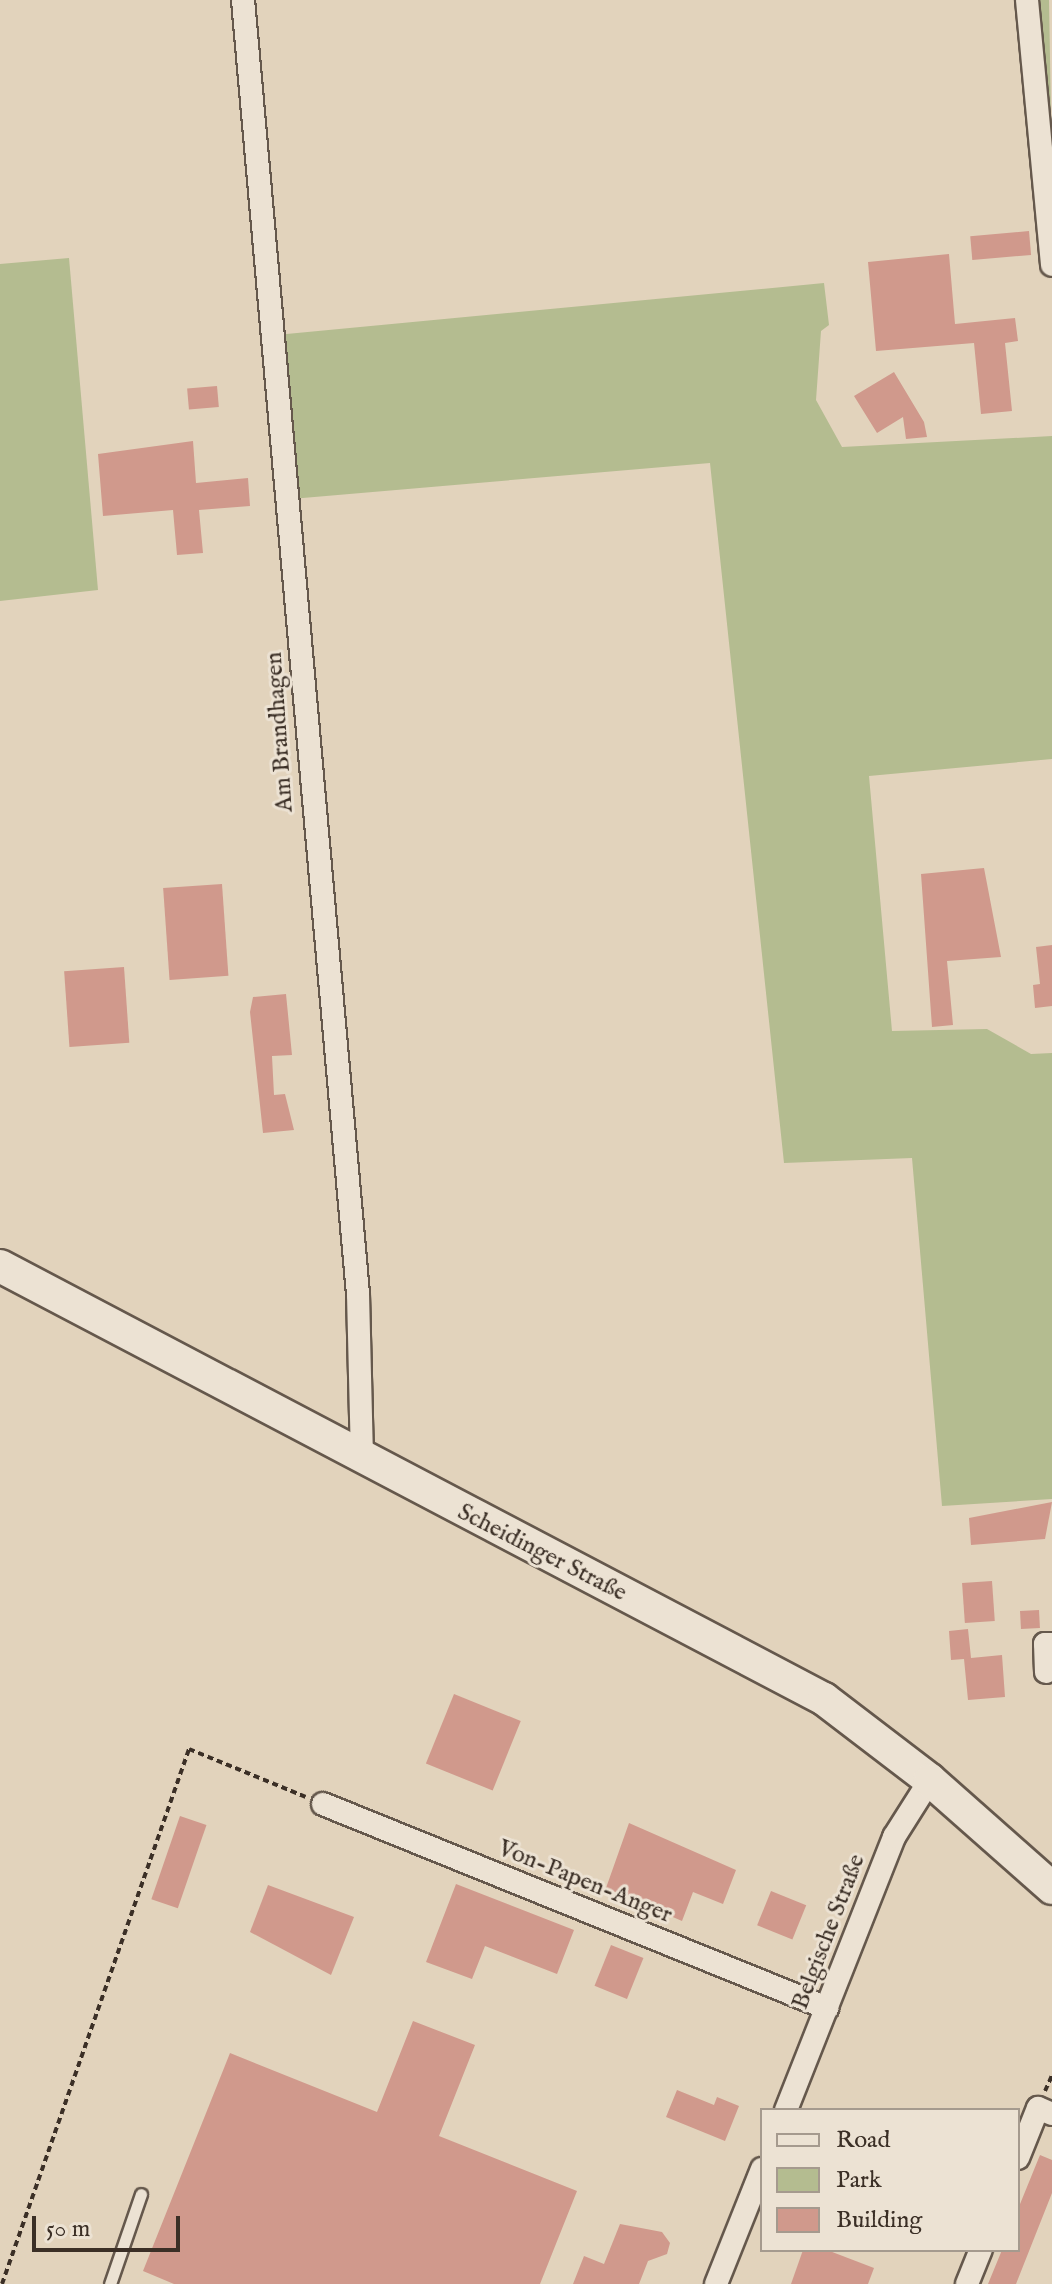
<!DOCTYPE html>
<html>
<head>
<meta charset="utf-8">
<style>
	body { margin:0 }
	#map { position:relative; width:1052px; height:2284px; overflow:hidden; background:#e2d3bc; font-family:"IM FELL English",serif }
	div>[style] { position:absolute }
	.green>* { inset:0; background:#b4bc90 }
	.building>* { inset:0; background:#d0998c; transform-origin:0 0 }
	.path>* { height:4px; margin-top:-2px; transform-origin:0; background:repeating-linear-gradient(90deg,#3b2f26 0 6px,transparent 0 10px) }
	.roads { filter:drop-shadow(2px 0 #65584c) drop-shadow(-2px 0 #65584c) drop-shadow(0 2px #65584c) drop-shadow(0 -2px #65584c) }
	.lane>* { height:11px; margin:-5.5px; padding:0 5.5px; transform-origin:5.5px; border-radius:5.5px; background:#ece2d3 }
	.street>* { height:22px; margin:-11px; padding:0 11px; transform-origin:11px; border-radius:11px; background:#ece2d3 }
	.secondary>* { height:32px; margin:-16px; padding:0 16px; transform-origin:16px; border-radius:16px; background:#ece2d3 }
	span { translate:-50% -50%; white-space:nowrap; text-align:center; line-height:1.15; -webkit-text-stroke:6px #ece2d3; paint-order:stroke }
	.street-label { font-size:24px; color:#3b2f26 }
	.legend { position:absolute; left:760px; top:2108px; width:260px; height:144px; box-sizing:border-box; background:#ece2d3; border:2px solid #a59a8e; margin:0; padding:10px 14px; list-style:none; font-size:24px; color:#3b2f26 }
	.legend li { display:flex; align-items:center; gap:16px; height:40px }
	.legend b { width:40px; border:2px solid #a59a8e }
	.scale { position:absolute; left:32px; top:2216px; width:148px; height:36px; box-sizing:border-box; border:4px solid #3b2f26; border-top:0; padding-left:10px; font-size:24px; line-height:28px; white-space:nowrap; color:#3b2f26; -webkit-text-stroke:6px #ece2d3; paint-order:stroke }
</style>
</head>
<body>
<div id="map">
	<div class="green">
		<div style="clip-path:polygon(1030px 0,1049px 0,1052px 175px)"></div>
		<div style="clip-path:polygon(69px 258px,98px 590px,0 601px,0 264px)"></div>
		<div style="clip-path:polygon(824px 283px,829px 325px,821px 331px,816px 400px,842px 447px,1052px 436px,1052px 759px,869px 776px,892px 1031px,987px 1029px,1031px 1054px,1052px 1053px,1052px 1499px,942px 1506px,912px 1158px,784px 1163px,710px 463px,291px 499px,276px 335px)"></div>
	</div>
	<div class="building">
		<div style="left:1029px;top:231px;width:24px;height:59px;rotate:85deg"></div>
		<div style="clip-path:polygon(949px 254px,955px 324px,1015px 318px,1018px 341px,1005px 343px,1012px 411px,981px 414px,974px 343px,876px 351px,868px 262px)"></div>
		<div style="clip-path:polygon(894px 372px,924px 422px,927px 437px,906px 439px,903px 417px,877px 433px,854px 396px)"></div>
		<div style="left:217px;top:386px;width:21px;height:30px;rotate:85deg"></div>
		<div style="clip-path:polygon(193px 441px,196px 483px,248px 478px,250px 506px,199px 510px,203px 553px,177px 555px,173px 510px,103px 516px,98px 454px)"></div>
		<div style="clip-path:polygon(984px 868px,1001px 957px,947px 961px,953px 1025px,932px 1027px,921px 874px)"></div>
		<div style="left:222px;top:884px;width:92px;height:59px;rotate:86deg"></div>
		<div style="clip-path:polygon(1052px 945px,1052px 1006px,1035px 1008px,1033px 985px,1040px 984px,1036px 947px)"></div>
		<div style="left:124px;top:967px;width:76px;height:60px;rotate:86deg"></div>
		<div style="clip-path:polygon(286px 994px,292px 1055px,272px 1056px,274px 1095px,285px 1094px,294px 1130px,263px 1133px,250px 1012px,253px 997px)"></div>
		<div style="clip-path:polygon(1052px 1502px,1045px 1539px,971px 1545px,969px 1518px)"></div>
		<div style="left:992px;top:1581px;width:40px;height:30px;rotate:86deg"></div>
		<div style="left:1039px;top:1610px;width:18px;height:19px;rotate:87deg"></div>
		<div style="clip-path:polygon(968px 1629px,971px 1658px,1002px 1655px,1005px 1697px,968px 1700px,964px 1659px,951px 1660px,949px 1631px)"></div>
		<div style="left:454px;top:1694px;width:72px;height:75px;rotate:22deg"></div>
		<div style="left:180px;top:1816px;width:28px;height:88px;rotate:19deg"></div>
		<div style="clip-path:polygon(629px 1823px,736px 1870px,723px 1904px,693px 1892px,682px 1921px,606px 1888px)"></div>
		<div style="clip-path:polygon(456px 1884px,574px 1930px,557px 1974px,485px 1946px,472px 1979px,426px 1962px)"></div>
		<div style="clip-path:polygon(268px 1885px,354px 1917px,331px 1975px,250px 1932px)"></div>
		<div style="left:771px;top:1891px;width:38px;height:37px;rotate:22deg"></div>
		<div style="left:611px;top:1945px;width:35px;height:44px;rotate:22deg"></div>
		<div style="clip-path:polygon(413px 2021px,475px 2045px,439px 2136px,577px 2191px,540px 2284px,174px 2284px,143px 2271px,230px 2053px,377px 2112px)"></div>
		<div style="clip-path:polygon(677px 2090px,714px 2105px,717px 2097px,739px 2106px,725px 2141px,666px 2117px)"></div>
		<div style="clip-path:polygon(1040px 2155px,1052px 2160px,1052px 2193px,1016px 2284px,988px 2284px,1002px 2250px,1018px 2250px,1018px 2209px)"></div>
		<div style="clip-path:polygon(620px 2224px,662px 2232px,670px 2243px,667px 2254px,648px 2261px,639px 2284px,573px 2284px,584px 2256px,604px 2264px)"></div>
		<div style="clip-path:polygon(803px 2250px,827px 2250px,874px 2268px,868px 2284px,791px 2284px)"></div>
	</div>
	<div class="path">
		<div style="left:1045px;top:2091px;width:17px;rotate:-66deg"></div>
		<div style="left:2px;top:2284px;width:567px;rotate:-70.73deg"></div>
		<div style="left:189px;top:1749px;width:126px;rotate:22.3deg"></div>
	</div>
	<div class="roads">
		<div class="lane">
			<div style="left:110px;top:2284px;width:95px;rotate:-71deg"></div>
		</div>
		<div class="street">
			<div style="left:243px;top:0;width:1299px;rotate:84.92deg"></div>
			<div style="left:358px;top:1294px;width:166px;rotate:88.6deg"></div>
			<div style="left:1027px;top:0;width:266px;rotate:84.6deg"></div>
			<div style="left:1046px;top:1672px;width:28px;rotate:-92deg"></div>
			<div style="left:1045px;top:1644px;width:7px"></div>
			<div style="left:323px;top:1804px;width:544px;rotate:22.04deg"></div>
			<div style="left:786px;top:2110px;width:294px;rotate:-68.4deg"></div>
			<div style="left:894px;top:1837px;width:67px;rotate:-57.7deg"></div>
			<div style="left:1018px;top:2158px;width:54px;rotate:-68.2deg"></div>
			<div style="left:1038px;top:2108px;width:15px;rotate:23deg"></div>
			<div style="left:716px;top:2284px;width:124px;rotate:-68.2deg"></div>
			<div style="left:967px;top:2284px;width:37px;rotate:-68deg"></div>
		</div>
		<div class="secondary">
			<div style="left:0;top:1266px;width:931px;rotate:27.72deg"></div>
			<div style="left:824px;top:1699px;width:133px;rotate:37.4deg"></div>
			<div style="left:930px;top:1780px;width:163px;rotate:41.5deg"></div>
		</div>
	</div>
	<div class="street-label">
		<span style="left:280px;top:732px;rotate:-94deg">Am Brandhagen</span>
		<span style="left:542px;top:1553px;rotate:27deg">Scheidinger Straße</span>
		<span style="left:585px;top:1882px;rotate:22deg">Von-Papen-Anger</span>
		<span style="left:829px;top:1932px;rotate:-69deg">Belgische Straße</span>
	</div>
	<ul class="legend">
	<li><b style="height:10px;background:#ece2d3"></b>Road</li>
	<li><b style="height:22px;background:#b4bc90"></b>Park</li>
	<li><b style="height:22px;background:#d0998c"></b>Building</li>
	</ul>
	<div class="scale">50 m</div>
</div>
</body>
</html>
